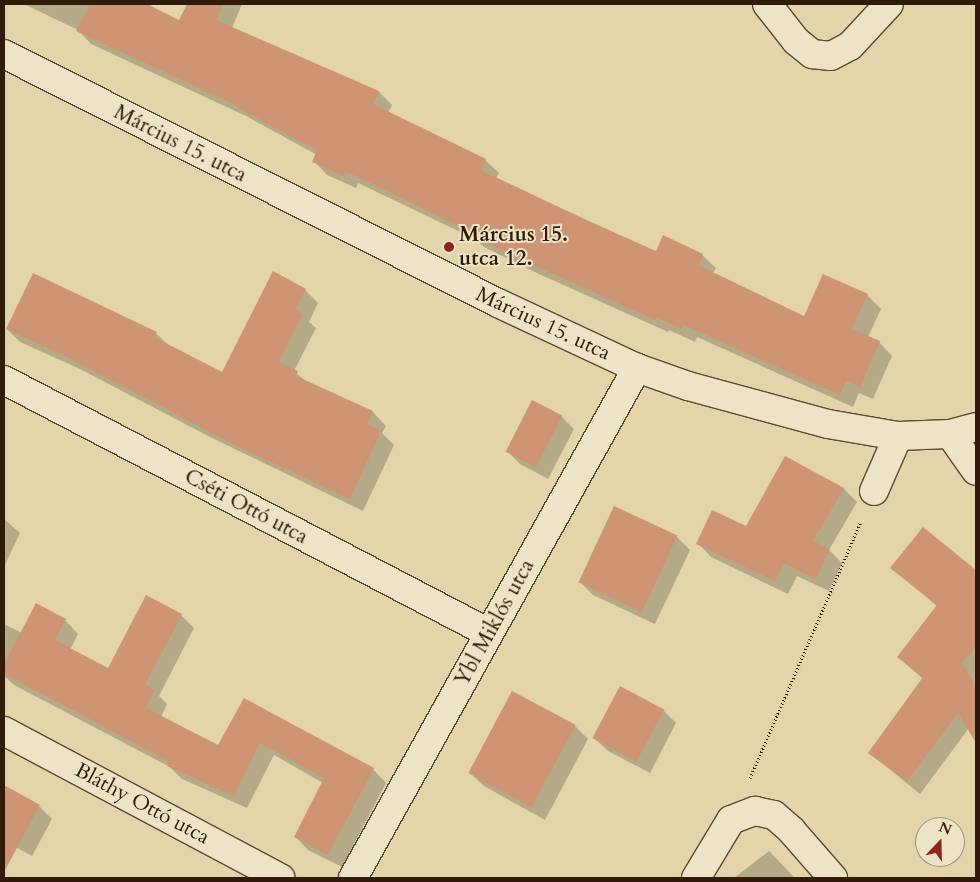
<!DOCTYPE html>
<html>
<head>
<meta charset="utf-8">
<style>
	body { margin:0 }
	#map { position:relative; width:980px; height:882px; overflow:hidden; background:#e3d5a9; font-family:Cardo,serif }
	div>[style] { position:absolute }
	.shadow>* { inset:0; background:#0003 }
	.building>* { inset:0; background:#ce9473; transform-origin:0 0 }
	.path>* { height:3px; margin-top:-1.5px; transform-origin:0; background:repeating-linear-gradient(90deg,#301a08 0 1px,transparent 0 3.5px) }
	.roads { filter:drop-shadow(1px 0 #5d4930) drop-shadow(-1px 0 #5d4930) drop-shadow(0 1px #5d4930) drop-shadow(0 -1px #5d4930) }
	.minor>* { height:28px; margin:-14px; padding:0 14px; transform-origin:14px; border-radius:14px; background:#ede4c7 }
	.dots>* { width:14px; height:14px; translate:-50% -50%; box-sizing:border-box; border:2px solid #ede4c7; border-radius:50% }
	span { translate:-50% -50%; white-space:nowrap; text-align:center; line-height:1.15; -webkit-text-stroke:4px #ede4c7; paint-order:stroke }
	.street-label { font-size:21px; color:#301a08 }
	.poi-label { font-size:21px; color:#301a08; font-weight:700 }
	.left { translate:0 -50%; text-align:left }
	.frame { position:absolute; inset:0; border:5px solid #301a08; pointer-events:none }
	.north { position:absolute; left:915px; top:817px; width:50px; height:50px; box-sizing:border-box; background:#ede4c7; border:1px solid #a1937b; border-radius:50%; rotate:21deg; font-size:14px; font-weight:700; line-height:20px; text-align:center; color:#301a08 }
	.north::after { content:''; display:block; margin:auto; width:18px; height:22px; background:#8f2418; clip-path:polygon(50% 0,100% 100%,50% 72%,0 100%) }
</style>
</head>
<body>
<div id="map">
	<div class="shadow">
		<div style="clip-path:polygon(24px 4px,144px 4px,180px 22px,188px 4px,242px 4px,232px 28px,379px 92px,392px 105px,388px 113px,485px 160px,499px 173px,496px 178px,656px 252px,702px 255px,716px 268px,713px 273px,804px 318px,867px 295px,881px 309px,868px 337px,879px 342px,892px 356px,873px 399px,859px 393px,853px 407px,697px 337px,695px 342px,669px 330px,668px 332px,539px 274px,484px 247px,475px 239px,358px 183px,356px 188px,327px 175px,314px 161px,317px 155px,246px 116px,91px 44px,78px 30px)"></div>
		<div style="clip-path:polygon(305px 290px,318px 303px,309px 322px,316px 328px,294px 371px,308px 383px,373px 412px,386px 426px,382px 433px,394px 445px,363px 511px,210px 437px,80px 369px,20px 342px,7px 329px,156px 333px,168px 345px,223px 373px)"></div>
		<div style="clip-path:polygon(561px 416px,574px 429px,548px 479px,520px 464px,507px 451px)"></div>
		<div style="clip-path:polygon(786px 457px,844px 489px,857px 502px,829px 550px,842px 563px,829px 591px,797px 576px,788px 594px,711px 557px,698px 543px,747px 528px)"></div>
		<div style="clip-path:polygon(615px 507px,677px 537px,690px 550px,655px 624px,593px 595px,580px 582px)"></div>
		<div style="clip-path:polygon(4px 519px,20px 533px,4px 567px)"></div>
		<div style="clip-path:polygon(923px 529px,976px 571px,976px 738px,969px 728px,920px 794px,870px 753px,923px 679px,898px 657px,938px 607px,892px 568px)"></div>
		<div style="clip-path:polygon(181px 615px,194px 628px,159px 696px,167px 704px,161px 717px,219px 747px,245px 700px,373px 769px,386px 783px,342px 867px,308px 850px,295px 836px,323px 783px,274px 755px,247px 808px,182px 779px,170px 767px,14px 685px,4px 676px,4px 624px,22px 633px,65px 620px,78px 634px,70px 650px,109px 670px)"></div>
		<div style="clip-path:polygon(513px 693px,575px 726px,588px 739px,545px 820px,484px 786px,470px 773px)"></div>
		<div style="clip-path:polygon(663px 710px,676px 723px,650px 773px,608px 751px,594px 738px)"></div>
		<div style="clip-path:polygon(4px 787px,39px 806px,52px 819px,32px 856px,4px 841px)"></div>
		<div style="clip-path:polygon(769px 851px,795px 878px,734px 878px)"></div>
	</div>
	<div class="building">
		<div style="clip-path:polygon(90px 4px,147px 4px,179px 20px,187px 4px,223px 4px,216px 20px,379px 91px,373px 104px,486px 159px,481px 170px,577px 216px,656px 251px,663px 235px,703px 254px,698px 265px,804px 316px,823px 274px,868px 294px,852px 329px,880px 341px,860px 387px,846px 381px,840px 395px,684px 325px,682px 329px,656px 317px,655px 320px,525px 261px,469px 234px,470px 231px,345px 171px,343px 176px,312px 162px,317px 150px,237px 108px,238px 106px,76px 31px)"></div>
		<div style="clip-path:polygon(273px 271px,306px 289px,295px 310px,303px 314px,279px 362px,298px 371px,296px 376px,373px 411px,367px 424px,381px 431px,350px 499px,239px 447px,65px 356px,6px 329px,33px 273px,157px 332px,154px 337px,222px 372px)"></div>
		<div style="left:532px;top:400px;width:34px;height:58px;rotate:27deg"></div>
		<div style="clip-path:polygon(785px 456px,844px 488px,813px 541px,830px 549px,816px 579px,784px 563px,775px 581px,696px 544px,712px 510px,746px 526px)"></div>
		<div style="left:614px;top:506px;width:70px;height:84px;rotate:25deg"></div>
		<div style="clip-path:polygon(923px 527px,976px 570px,976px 649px,961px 662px,976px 686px,976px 743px,958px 713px,907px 782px,868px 753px,923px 677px,897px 657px,937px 605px,890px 568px)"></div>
		<div style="clip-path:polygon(146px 595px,182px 614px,145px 685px,155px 690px,146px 708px,218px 745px,244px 698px,374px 768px,328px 855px,294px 837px,324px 778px,260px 743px,234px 796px,167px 766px,169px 761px,4px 674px,4px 664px,36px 603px,66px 619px,55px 640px,108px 668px)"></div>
		<div style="left:620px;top:686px;width:50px;height:59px;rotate:28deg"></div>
		<div style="left:512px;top:691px;width:72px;height:93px;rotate:28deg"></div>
		<div style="clip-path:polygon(4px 785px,40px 805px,4px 872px)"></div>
	</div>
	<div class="path">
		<div style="left:750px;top:778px;width:279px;rotate:-66.6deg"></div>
	</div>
	<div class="roads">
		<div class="minor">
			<div style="left:767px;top:4px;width:47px;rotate:51.9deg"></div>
			<div style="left:796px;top:41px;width:21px;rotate:39deg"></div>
			<div style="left:812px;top:54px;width:19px;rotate:6deg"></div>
			<div style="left:831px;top:56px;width:21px;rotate:-28deg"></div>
			<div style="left:850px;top:46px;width:57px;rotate:-47.1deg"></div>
			<div style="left:4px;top:54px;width:553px;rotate:26.75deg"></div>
			<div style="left:498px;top:303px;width:153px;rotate:25.1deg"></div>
			<div style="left:637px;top:368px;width:54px;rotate:19.4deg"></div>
			<div style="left:688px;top:386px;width:145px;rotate:15.2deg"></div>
			<div style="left:828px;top:424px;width:71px;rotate:9.7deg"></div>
			<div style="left:898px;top:436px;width:52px;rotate:-2.2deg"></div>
			<div style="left:950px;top:434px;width:27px;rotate:-15deg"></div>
			<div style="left:4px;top:380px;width:547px;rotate:27.55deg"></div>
			<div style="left:950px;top:434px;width:45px;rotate:54.9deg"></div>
			<div style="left:874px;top:491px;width:60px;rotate:-66.4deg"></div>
			<div style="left:4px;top:731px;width:313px;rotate:28deg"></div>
			<div style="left:353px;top:878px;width:584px;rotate:-60.89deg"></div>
			<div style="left:696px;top:878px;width:68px;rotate:-58.9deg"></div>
			<div style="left:731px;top:820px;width:26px;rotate:-21deg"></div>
			<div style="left:755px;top:811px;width:19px;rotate:12deg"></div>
			<div style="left:774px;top:815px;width:23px;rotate:41deg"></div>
			<div style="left:791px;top:830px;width:64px;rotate:48.8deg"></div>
		</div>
	</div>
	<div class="dots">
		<div style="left:449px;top:247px;background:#8f2418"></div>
	</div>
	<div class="street-label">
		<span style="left:180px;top:144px;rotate:27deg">Március 15. utca</span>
		<span style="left:543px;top:324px;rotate:25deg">Március 15. utca</span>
		<span style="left:246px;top:507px;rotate:28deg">Cséti Ottó utca</span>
		<span style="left:495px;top:623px;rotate:-61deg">Ybl Miklós utca</span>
		<span style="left:142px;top:804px;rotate:28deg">Bláthy Ottó utca</span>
	</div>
	<div class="poi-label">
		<span class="left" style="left:459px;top:247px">Március 15.<br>utca 12.</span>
	</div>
	<div class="frame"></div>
	<div class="north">N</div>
</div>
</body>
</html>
